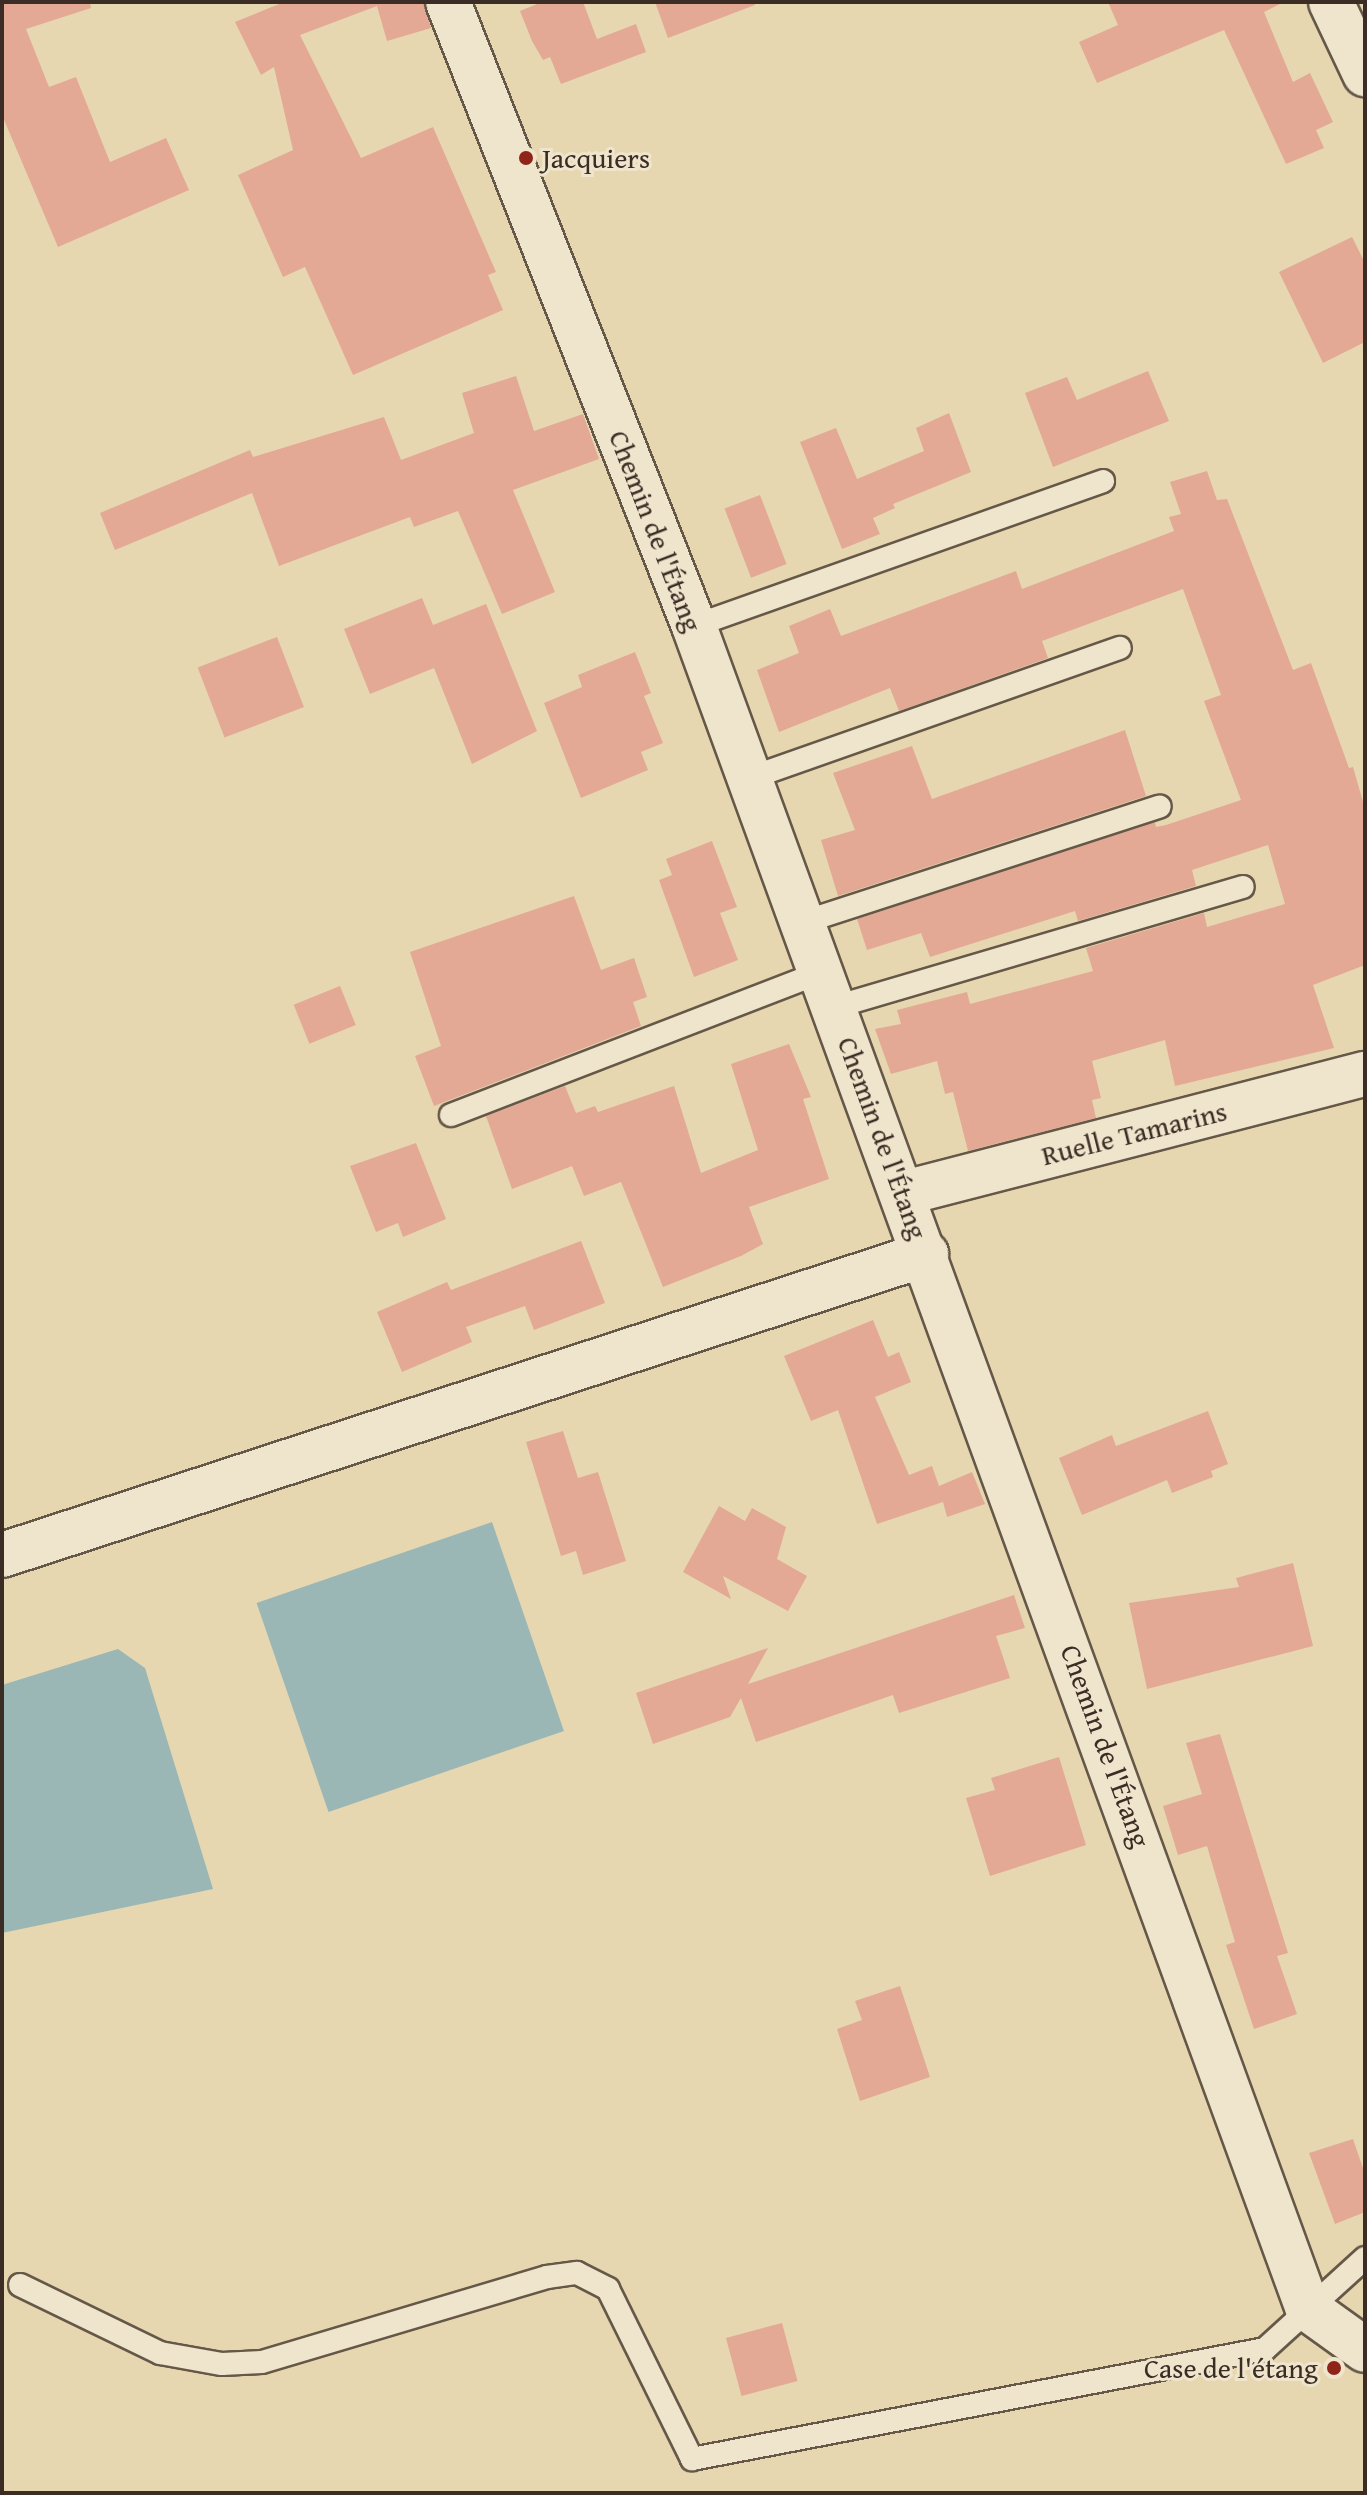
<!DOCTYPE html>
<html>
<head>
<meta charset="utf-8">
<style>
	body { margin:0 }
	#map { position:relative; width:1367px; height:2495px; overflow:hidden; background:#e6d7b0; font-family:"Gentium Book Plus",serif }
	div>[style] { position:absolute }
	.water>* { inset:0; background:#9ab7b6; transform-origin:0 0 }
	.building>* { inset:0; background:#e3a995; transform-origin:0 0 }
	.roads { filter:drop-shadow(2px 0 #665848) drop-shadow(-2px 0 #665848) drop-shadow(0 2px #665848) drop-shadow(0 -2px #665848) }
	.service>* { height:22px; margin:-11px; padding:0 11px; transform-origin:11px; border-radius:11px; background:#efe5cc }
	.minor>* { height:44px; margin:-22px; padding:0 22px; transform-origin:22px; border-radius:22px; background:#efe5cc }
	.dots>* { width:22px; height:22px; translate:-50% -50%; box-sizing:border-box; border:4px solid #efe5cc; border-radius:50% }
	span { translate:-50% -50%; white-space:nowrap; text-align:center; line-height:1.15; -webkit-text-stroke:6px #efe5cc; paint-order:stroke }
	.poi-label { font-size:28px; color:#3b2d25 }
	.left { translate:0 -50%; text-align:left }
	.right { translate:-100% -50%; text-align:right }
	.street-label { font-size:28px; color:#3b2d25 }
	.frame { position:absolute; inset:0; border:4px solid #3b2d25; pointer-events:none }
</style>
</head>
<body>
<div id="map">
	<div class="water">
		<div style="left:492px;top:1522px;width:221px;height:249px;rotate:71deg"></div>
		<div style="clip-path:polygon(118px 1649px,145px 1668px,213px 1889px,2px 1933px,2px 1685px)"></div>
	</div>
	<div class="building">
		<div style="clip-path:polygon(2px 2px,90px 2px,91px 8px,26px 29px,49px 87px,76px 77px,110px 162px,166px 138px,189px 190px,58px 247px,2px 115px)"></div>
		<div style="clip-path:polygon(284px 2px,424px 2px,431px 28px,387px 41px,377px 6px,300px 35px,361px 158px,433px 127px,496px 272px,488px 275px,503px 310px,353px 375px,305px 267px,283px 277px,238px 175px,293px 150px,274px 67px,261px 75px,235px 22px)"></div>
		<div style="clip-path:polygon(542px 2px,583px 2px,597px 39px,636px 24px,646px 52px,561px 84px,550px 57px,543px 60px,532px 41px,520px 11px)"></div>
		<div style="clip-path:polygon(655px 2px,754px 2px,755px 5px,668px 38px)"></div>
		<div style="clip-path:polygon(1108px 2px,1284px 2px,1264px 12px,1293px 82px,1310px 73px,1333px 122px,1316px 130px,1324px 148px,1286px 164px,1224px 30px,1097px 83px,1079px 42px,1118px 25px)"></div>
		<div style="clip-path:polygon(1352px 237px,1365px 263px,1365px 342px,1323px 363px,1279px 272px)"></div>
		<div style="clip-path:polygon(1148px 371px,1169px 421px,1053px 467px,1025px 393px,1067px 377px,1077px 400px)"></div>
		<div style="clip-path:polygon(516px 376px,534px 431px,583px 414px,599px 459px,513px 490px,555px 592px,502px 614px,458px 511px,414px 527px,410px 517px,279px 566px,252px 493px,115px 550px,100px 513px,250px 450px,253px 457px,384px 417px,401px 460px,474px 433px,462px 393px)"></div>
		<div style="clip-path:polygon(949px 413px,971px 472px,893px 504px,895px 508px,873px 518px,880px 534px,842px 549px,800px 442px,836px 428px,857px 479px,924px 451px,916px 428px)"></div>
		<div style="clip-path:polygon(1207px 471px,1217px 500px,1227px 499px,1293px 670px,1311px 663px,1349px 768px,1353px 767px,1365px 809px,1365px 965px,1313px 985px,1334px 1048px,1175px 1086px,1165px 1040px,1092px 1061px,1101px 1098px,1092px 1100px,1096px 1118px,968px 1151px,953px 1092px,945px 1094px,937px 1061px,891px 1074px,875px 1029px,901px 1024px,897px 1010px,967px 992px,970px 1004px,1093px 971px,1086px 948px,1204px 913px,1207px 927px,1285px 904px,1268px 845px,1192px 870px,1196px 886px,1078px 921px,1075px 911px,930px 957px,921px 933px,867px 950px,857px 919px,1155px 822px,1156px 827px,1166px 825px,1241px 800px,1204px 701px,1221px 695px,1183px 589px,1042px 641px,1048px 658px,899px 711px,890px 688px,779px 732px,757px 670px,799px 653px,789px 626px,830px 609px,841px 636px,1016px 571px,1022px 589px,1174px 531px,1169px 517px,1181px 514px,1170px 482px)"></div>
		<div style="left:760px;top:495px;width:74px;height:38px;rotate:69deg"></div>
		<div style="clip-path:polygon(422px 598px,433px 625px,486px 604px,537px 731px,472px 764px,434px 668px,370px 694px,344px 629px)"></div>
		<div style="left:277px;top:637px;width:75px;height:85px;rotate:69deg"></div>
		<div style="clip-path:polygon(635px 652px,651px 693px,644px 696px,663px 743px,641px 752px,648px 770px,581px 798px,544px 703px,582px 687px,578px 675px)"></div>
		<div style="clip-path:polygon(1125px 730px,1146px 796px,838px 896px,821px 840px,855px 830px,833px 773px,912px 746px,932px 799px)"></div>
		<div style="clip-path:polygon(712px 841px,737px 907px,720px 913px,738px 960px,694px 977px,659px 880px,672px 875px,666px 859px)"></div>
		<div style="clip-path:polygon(574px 896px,601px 970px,634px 958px,647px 997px,633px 1002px,641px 1026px,434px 1106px,415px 1056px,441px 1046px,410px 952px)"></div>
		<div style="left:340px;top:986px;width:42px;height:50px;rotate:68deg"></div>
		<div style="clip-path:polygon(789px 1044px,811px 1097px,803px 1099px,829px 1179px,749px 1207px,763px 1244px,741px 1256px,663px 1287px,621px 1182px,584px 1196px,572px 1166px,512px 1189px,486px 1116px,565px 1086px,576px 1113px,595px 1106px,598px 1112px,674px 1086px,701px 1173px,758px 1150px,731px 1064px)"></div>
		<div style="clip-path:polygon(416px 1143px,446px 1219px,403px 1237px,398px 1223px,376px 1232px,350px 1166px)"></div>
		<div style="clip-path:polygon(581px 1241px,605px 1303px,534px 1330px,525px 1306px,466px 1327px,472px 1342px,402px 1372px,377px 1312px,447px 1282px,451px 1290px)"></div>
		<div style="clip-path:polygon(873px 1320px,888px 1357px,899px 1352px,911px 1382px,875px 1397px,909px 1475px,932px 1466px,939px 1486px,972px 1472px,985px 1504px,947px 1517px,943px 1502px,877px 1524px,838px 1410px,811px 1421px,784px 1356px)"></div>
		<div style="clip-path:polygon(1208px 1411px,1228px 1464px,1211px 1471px,1213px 1477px,1172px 1493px,1167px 1480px,1082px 1515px,1059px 1458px,1112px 1435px,1116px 1446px)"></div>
		<div style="clip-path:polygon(563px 1431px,578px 1478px,598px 1472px,626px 1561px,583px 1575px,576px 1551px,561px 1556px,526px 1442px)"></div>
		<div style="clip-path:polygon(719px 1506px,745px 1521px,752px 1508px,786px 1527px,777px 1559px,807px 1576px,788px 1611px,723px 1576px,731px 1599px,683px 1572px)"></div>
		<div style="clip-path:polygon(1293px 1563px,1313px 1646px,1147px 1689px,1129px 1603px,1239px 1587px,1236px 1578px)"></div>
		<div style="clip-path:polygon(1014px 1595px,1025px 1628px,996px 1636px,1010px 1678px,899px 1713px,893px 1695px,756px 1742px,741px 1698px,730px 1717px,653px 1744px,636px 1693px,768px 1648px,748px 1684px)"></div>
		<div style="clip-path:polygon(1220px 1734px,1288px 1953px,1277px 1956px,1297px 2014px,1254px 2029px,1226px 1945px,1235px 1942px,1207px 1846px,1178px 1855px,1163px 1806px,1202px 1794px,1186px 1743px)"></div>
		<div style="clip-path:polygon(1059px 1757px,1086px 1845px,990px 1876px,966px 1798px,995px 1790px,991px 1778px)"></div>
		<div style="clip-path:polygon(900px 1986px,930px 2077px,860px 2101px,837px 2029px,862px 2020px,855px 2001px)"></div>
		<div style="clip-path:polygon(1353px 2139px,1365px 2174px,1365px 2212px,1335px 2224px,1309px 2153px)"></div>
		<div style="left:782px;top:2323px;width:60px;height:58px;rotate:75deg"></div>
	</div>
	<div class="roads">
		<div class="service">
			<div style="left:694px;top:626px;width:434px;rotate:-19.5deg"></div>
			<div style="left:750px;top:778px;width:392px;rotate:-19.4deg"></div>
			<div style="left:804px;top:922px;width:374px;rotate:-18deg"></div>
			<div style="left:835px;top:1007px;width:425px;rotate:-16.4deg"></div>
			<div style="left:451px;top:1115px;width:398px;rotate:-21.1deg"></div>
			<div style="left:20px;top:2285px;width:156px;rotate:25.9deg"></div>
			<div style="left:160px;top:2353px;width:63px;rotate:10.1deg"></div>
			<div style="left:222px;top:2364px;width:40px;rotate:-2.9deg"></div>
			<div style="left:262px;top:2362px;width:297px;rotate:-16.6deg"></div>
			<div style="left:547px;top:2277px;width:30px;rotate:-8deg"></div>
			<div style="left:577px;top:2273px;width:35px;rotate:27deg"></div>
			<div style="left:608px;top:2289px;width:190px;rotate:63.7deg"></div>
			<div style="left:692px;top:2459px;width:583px;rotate:-10.87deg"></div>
			<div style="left:1265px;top:2349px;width:135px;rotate:-42.3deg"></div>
		</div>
		<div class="minor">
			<div style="left:448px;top:2px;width:671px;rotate:68.48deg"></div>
			<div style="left:694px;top:626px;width:1792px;rotate:69.96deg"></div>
			<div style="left:1308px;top:2309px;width:70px;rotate:35.7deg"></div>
			<div style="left:1331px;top:2px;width:80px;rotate:64.7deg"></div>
			<div style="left:904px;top:1193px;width:476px;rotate:-14.5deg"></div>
			<div style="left:2px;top:1555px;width:972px;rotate:-18.04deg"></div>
		</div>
	</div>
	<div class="dots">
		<div style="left:526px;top:158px;background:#8f2418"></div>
		<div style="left:1334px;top:2368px;background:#8f2418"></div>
	</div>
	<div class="poi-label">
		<span class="left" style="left:542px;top:158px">Jacquiers</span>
		<span class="right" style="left:1318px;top:2368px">Case de l'étang</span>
	</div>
	<div class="street-label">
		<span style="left:656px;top:531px;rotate:69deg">Chemin de l'Étang</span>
		<span style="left:1134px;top:1133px;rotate:-14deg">Ruelle Tamarins</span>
		<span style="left:883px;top:1138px;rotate:70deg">Chemin de l'Étang</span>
		<span style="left:1106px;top:1746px;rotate:70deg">Chemin de l'Étang</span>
	</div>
	<div class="frame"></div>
</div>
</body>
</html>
